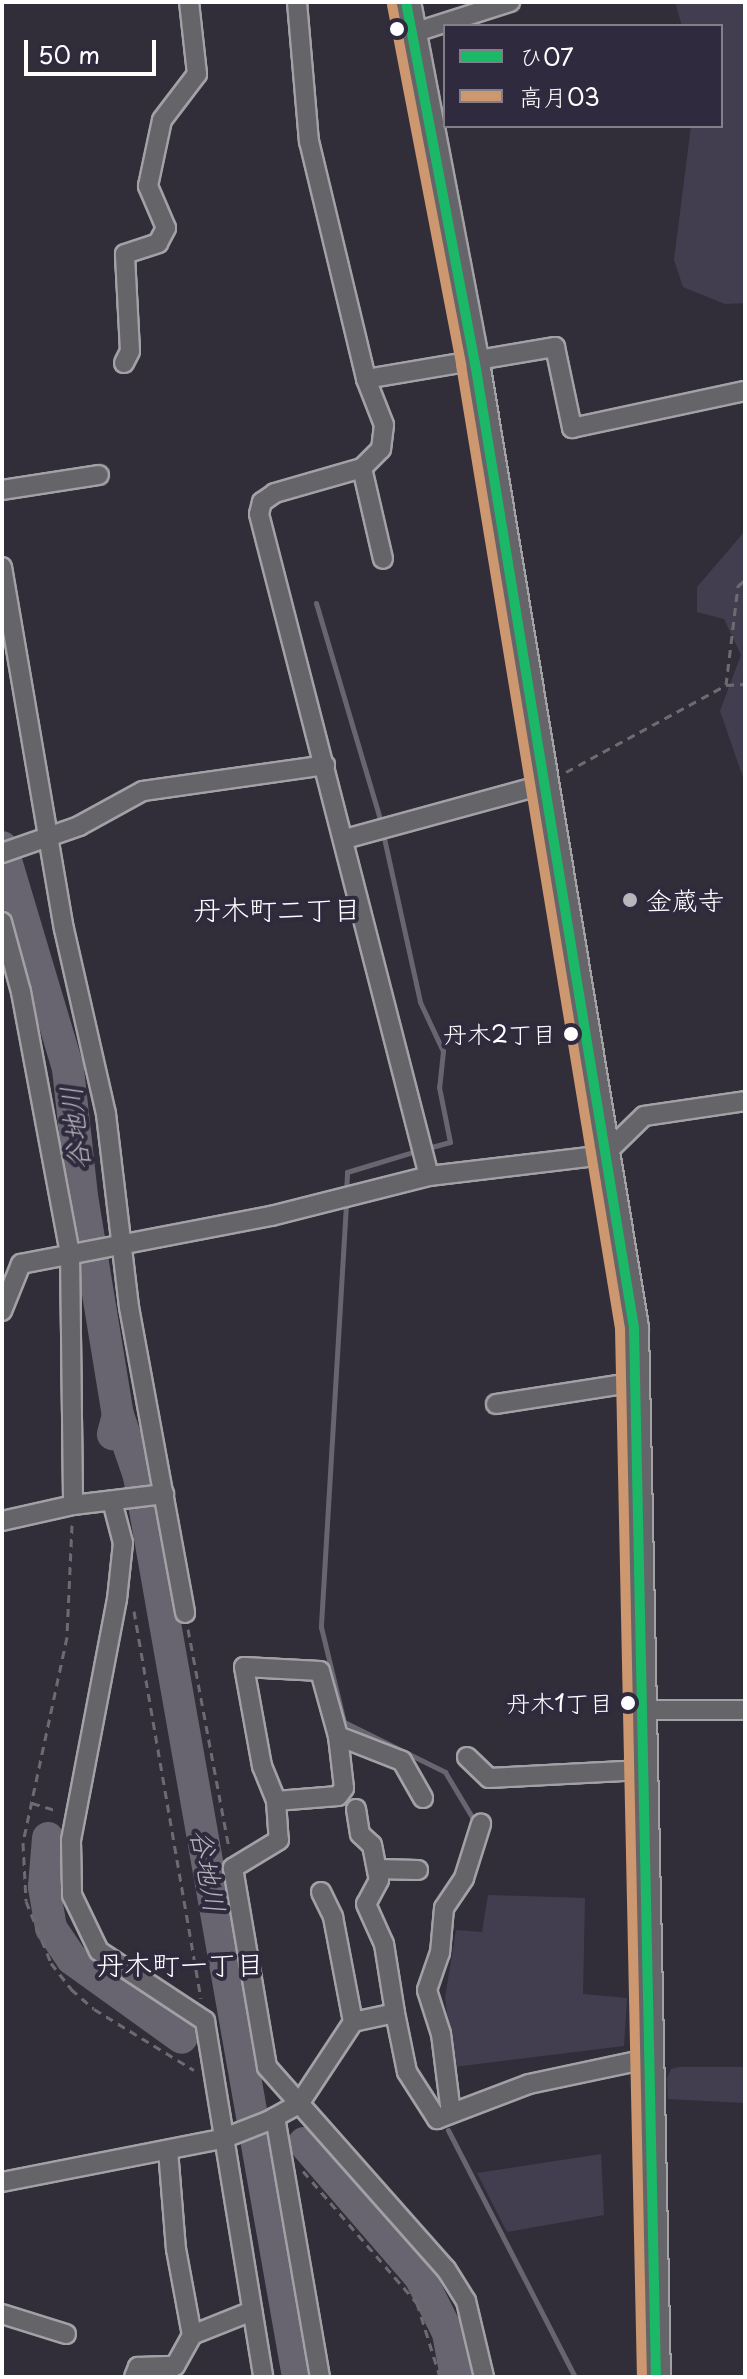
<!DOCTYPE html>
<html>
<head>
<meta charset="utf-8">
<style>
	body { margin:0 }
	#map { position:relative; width:747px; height:2379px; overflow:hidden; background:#312e39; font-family:"Playpen Sans","Klee One",sans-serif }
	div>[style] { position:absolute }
	.green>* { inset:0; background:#433e4f }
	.stream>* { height:5px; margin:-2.5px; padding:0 2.5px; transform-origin:2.5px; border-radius:2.5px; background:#686571 }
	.river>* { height:32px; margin:-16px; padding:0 16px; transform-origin:16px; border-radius:16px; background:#686571 }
	.path>* { height:3px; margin-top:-1.5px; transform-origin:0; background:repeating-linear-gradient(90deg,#6d6b71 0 8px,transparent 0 14px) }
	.roads { filter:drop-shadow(2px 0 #a2a1a6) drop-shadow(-2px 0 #a2a1a6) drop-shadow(0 2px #a2a1a6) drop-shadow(0 -2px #a2a1a6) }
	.minor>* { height:18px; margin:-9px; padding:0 9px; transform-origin:9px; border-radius:9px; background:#656469 }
	.highway>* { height:28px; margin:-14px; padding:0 14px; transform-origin:14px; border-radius:14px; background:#656469 }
	.bus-1>* { height:10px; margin:-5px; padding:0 5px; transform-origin:5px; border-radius:5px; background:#1ab867 }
	.bus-2>* { height:10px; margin:-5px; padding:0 5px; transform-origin:5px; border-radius:5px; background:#cd976f }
	.dots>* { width:22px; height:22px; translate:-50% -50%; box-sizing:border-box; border:4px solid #2f2a3d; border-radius:50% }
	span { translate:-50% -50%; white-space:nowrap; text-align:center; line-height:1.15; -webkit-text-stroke:8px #2f2a3d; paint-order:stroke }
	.bus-label { font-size:24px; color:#fff }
	.right { translate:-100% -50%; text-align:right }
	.poi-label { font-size:26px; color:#fff }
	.left { translate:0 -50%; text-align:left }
	.neighbourhood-label { font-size:28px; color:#fff }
	.water-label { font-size:28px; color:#b6b4bb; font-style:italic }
	.frame { position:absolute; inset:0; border:4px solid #fff; pointer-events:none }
	.legend { position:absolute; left:443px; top:24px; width:280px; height:104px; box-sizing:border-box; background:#2f2a3d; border:2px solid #827f8b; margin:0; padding:10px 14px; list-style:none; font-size:24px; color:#fff }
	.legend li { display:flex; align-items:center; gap:16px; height:40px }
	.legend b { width:40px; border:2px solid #827f8b }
	.scale { position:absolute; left:24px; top:40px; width:132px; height:36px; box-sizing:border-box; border:4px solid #fff; border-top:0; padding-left:10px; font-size:24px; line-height:28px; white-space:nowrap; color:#fff; -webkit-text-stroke:6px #2f2a3d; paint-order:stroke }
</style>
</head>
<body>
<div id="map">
	<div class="green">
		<div style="clip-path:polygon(675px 2px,745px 2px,745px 303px,725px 304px,683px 287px,674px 260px,691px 126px,721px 126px,721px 26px,682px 26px)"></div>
		<div style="clip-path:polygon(745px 531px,745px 783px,720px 711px,741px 655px,724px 619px,697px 612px,697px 587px)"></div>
		<div style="clip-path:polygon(488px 1895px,585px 1898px,583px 1994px,627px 1998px,624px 2046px,454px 2067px,445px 1998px,456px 1930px,482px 1932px)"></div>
		<div style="clip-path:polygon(679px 2067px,745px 2067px,745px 2103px,668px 2099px,667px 2078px,671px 2069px)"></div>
		<div style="clip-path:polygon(601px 2154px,604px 2215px,507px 2232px,477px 2173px)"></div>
	</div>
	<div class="stream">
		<div style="left:316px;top:603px;width:229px;rotate:73.5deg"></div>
		<div style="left:384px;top:838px;width:168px;rotate:77.6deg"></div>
		<div style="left:420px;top:1002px;width:54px;rotate:64.9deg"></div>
		<div style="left:443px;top:1051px;width:36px;rotate:96deg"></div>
		<div style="left:439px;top:1087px;width:56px;rotate:78.7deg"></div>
		<div style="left:450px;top:1142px;width:24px;rotate:165deg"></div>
		<div style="left:346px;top:1193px;width:21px;rotate:-87deg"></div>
		<div style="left:347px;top:1172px;width:66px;rotate:-16.8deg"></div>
		<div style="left:346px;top:1204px;width:424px;rotate:93.4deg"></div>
		<div style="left:321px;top:1627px;width:98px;rotate:76.4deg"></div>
		<div style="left:344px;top:1722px;width:113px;rotate:26.3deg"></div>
		<div style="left:445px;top:1772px;width:58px;rotate:59deg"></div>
		<div style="left:448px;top:2130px;width:278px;rotate:62.8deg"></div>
	</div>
	<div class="river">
		<div style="left:2px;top:847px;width:232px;rotate:73.4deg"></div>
		<div style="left:68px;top:1069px;width:128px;rotate:83.7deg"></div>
		<div style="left:82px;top:1196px;width:222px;rotate:80.7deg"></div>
		<div style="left:118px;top:1415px;width:20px;rotate:105deg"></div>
		<div style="left:118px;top:1415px;width:65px;rotate:71deg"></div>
		<div style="left:139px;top:1476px;width:915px;rotate:79.99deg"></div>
		<div style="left:48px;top:1838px;width:49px;rotate:94.7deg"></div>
		<div style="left:44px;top:1887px;width:42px;rotate:80.3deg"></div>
		<div style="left:51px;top:1928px;width:37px;rotate:56deg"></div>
		<div style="left:72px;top:1959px;width:135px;rotate:35.7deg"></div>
		<div style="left:304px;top:2143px;width:177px;rotate:49.1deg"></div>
		<div style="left:420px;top:2277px;width:63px;rotate:63.4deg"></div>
		<div style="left:448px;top:2333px;width:45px;rotate:79.7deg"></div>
	</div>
	<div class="path">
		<div style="left:726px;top:685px;width:19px;rotate:-3deg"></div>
		<div style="left:566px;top:772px;width:182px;rotate:-28.5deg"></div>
		<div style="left:726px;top:685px;width:100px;rotate:-83.1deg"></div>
		<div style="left:738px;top:586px;width:9px;rotate:-41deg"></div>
		<div style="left:72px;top:1525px;width:112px;rotate:92.6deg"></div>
		<div style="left:67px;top:1637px;width:211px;rotate:102.1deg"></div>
		<div style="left:23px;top:1843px;width:58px;rotate:87deg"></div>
		<div style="left:26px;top:1901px;width:67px;rotate:68deg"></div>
		<div style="left:51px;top:1963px;width:33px;rotate:52deg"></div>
		<div style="left:71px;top:1989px;width:30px;rotate:41deg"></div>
		<div style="left:94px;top:2009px;width:117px;rotate:31.4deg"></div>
		<div style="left:134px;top:1611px;width:393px;rotate:80.2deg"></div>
		<div style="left:188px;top:1629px;width:224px;rotate:79.4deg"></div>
		<div style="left:32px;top:1803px;width:28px;rotate:17deg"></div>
		<div style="left:303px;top:2171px;width:174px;rotate:49.2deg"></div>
		<div style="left:417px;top:2303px;width:77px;rotate:72.7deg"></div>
	</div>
	<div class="roads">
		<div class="minor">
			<div style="left:297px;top:2px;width:140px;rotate:85.1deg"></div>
			<div style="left:309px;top:141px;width:245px;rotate:76.5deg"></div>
			<div style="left:366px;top:379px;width:49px;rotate:68.6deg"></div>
			<div style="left:384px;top:425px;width:24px;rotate:97deg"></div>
			<div style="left:381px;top:449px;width:27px;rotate:135deg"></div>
			<div style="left:362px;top:468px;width:91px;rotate:164deg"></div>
			<div style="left:275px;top:493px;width:16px;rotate:145deg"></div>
			<div style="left:262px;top:502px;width:12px;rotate:104deg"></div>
			<div style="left:259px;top:514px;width:683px;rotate:75.6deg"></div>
			<div style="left:413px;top:33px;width:102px;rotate:-17.7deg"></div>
			<div style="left:124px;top:363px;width:13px;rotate:-63deg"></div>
			<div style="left:130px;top:351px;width:97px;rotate:-93deg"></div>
			<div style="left:125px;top:254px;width:35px;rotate:-18deg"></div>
			<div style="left:158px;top:243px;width:17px;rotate:-62deg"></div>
			<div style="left:166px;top:228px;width:46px;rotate:-113.2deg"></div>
			<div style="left:148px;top:186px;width:67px;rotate:-78deg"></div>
			<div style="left:162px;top:120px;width:58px;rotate:-52.7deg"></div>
			<div style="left:197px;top:74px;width:72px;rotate:-96.3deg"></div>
			<div style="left:366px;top:379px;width:192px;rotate:-9.6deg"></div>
			<div style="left:555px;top:347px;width:83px;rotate:78.1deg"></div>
			<div style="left:572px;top:428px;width:177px;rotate:-12.1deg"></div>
			<div style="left:362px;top:468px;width:93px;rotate:77deg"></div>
			<div style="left:2px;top:490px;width:98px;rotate:-8.8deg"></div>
			<div style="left:2px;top:567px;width:367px;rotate:80.3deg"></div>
			<div style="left:64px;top:929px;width:190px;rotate:77.2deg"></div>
			<div style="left:106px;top:1114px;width:194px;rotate:83.2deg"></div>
			<div style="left:129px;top:1307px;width:311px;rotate:79.6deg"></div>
			<div style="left:345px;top:839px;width:204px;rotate:-15.3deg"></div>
			<div style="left:2px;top:853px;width:82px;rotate:-19.3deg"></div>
			<div style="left:79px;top:826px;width:73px;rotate:-28.7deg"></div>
			<div style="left:143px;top:791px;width:184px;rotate:-8.1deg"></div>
			<div style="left:2px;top:922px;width:73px;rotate:74.8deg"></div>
			<div style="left:21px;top:992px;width:266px;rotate:79.4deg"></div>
			<div style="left:70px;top:1253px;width:252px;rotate:89.3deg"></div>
			<div style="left:2px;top:1311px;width:51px;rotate:-68deg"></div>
			<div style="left:21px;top:1264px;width:255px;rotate:-10.9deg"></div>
			<div style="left:271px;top:1216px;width:163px;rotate:-14.2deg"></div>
			<div style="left:429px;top:1176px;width:176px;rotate:-6.8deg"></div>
			<div style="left:604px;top:1155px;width:56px;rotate:-44.3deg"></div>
			<div style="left:644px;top:1116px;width:102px;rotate:-8.4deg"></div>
			<div style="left:496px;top:1404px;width:142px;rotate:-8.9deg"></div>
			<div style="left:112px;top:1501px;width:43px;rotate:75.3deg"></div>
			<div style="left:123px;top:1543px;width:56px;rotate:96.1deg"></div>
			<div style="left:117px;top:1599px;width:246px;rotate:100.8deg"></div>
			<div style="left:71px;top:1841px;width:54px;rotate:88.9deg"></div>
			<div style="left:72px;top:1895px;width:62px;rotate:64.3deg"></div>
			<div style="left:99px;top:1951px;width:127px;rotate:33.4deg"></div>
			<div style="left:205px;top:2021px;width:361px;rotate:80.7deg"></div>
			<div style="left:2px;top:1521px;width:73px;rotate:-12.7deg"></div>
			<div style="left:73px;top:1505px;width:92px;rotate:-6.9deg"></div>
			<div style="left:642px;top:1710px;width:103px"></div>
			<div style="left:467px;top:1757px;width:30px;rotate:44deg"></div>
			<div style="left:489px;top:1778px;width:154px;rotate:-3deg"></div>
			<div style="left:423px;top:1798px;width:43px;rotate:-119.6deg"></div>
			<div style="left:402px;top:1761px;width:69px;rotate:-158.7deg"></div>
			<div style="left:338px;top:1736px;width:67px;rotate:-105.5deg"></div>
			<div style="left:320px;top:1671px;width:76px;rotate:-177deg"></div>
			<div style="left:244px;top:1667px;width:101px;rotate:79.7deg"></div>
			<div style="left:262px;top:1766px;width:38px;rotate:68deg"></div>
			<div style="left:276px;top:1801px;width:39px;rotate:86deg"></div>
			<div style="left:279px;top:1840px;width:54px;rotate:148.7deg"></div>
			<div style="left:233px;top:1868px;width:202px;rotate:80.3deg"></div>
			<div style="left:267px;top:2067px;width:270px;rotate:48.5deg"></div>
			<div style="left:446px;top:2269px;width:38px;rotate:58deg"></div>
			<div style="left:466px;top:2301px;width:78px;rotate:76.7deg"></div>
			<div style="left:276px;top:1801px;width:62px;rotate:-4.6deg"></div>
			<div style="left:338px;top:1796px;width:10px;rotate:-53deg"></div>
			<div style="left:344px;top:1788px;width:52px;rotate:-96.6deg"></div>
			<div style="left:356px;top:1809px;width:25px;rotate:81deg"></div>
			<div style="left:360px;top:1834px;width:16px;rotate:43deg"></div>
			<div style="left:372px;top:1845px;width:36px;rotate:79deg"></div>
			<div style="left:379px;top:1880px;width:27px;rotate:118deg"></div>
			<div style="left:366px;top:1904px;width:44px;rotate:65.8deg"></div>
			<div style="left:384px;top:1944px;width:70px;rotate:80.9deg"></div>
			<div style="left:377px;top:1869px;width:41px;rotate:1.4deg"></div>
			<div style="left:321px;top:1892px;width:28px;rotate:64deg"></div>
			<div style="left:333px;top:1917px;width:107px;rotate:79.2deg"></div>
			<div style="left:451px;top:2113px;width:80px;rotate:-97.2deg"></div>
			<div style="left:441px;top:2034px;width:46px;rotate:-107.7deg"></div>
			<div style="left:427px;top:1990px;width:39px;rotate:-71deg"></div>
			<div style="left:440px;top:1953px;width:45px;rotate:-84.9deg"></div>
			<div style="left:444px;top:1908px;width:36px;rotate:-56deg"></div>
			<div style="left:464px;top:1878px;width:57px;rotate:-72.5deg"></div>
			<div style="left:275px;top:2117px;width:264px;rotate:80.2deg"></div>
			<div style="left:168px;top:2150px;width:99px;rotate:85.4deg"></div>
			<div style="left:176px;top:2249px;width:87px;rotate:79.5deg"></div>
			<div style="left:2px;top:2182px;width:224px;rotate:-11.1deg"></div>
			<div style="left:222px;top:2139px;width:49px;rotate:-21.4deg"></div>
			<div style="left:268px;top:2121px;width:35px;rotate:-29deg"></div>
			<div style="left:299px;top:2104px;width:98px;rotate:-56.6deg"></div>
			<div style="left:353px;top:2022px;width:43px;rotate:-12.1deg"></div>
			<div style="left:395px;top:2013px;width:60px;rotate:78.5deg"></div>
			<div style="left:407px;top:2072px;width:56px;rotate:57.4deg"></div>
			<div style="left:437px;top:2119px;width:98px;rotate:-20.8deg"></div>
			<div style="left:529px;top:2084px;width:121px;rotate:-12deg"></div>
			<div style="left:2px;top:2314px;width:67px;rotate:17.4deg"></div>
			<div style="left:134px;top:2377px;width:11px;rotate:-68deg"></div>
			<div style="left:138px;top:2367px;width:37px;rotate:-2deg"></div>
			<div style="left:175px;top:2366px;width:35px;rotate:-61deg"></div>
			<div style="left:192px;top:2335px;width:65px;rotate:-21.8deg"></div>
		</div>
		<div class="highway">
			<div style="left:406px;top:2px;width:368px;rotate:79.2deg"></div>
			<div style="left:475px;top:363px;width:978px;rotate:80.64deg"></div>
			<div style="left:634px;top:1328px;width:1049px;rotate:88.8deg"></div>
		</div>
	</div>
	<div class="bus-1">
		<div style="left:406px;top:2px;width:368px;rotate:79.2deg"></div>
		<div style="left:475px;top:363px;width:978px;rotate:80.64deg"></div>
		<div style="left:634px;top:1328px;width:1049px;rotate:88.8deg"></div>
	</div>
	<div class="bus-2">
		<div style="left:392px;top:5px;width:367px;rotate:79.1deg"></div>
		<div style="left:461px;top:365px;width:977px;rotate:80.63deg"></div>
		<div style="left:620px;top:1329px;width:1048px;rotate:88.8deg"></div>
	</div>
	<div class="dots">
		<div style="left:397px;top:29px;background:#fff"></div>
		<div style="left:630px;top:900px;background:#b7b6ba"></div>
		<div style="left:571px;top:1034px;background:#fff"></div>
		<div style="left:628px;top:1703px;background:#fff"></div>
	</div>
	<div class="bus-label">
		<span class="right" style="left:556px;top:1034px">丹木2丁目</span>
		<span class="right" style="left:613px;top:1703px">丹木1丁目</span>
	</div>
	<div class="poi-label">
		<span class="left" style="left:646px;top:900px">金蔵寺</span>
	</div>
	<div class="neighbourhood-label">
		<span style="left:277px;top:909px">丹木町二丁目</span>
		<span style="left:180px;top:1964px">丹木町一丁目</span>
	</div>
	<div class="water-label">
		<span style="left:74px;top:1128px;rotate:-96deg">谷地川</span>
		<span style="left:209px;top:1871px;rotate:80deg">谷地川</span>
	</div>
	<div class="frame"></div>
	<ul class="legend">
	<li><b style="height:10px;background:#1ab867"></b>ひ07</li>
	<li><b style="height:10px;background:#cd976f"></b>高月03</li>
	</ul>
	<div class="scale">50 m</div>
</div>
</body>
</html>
